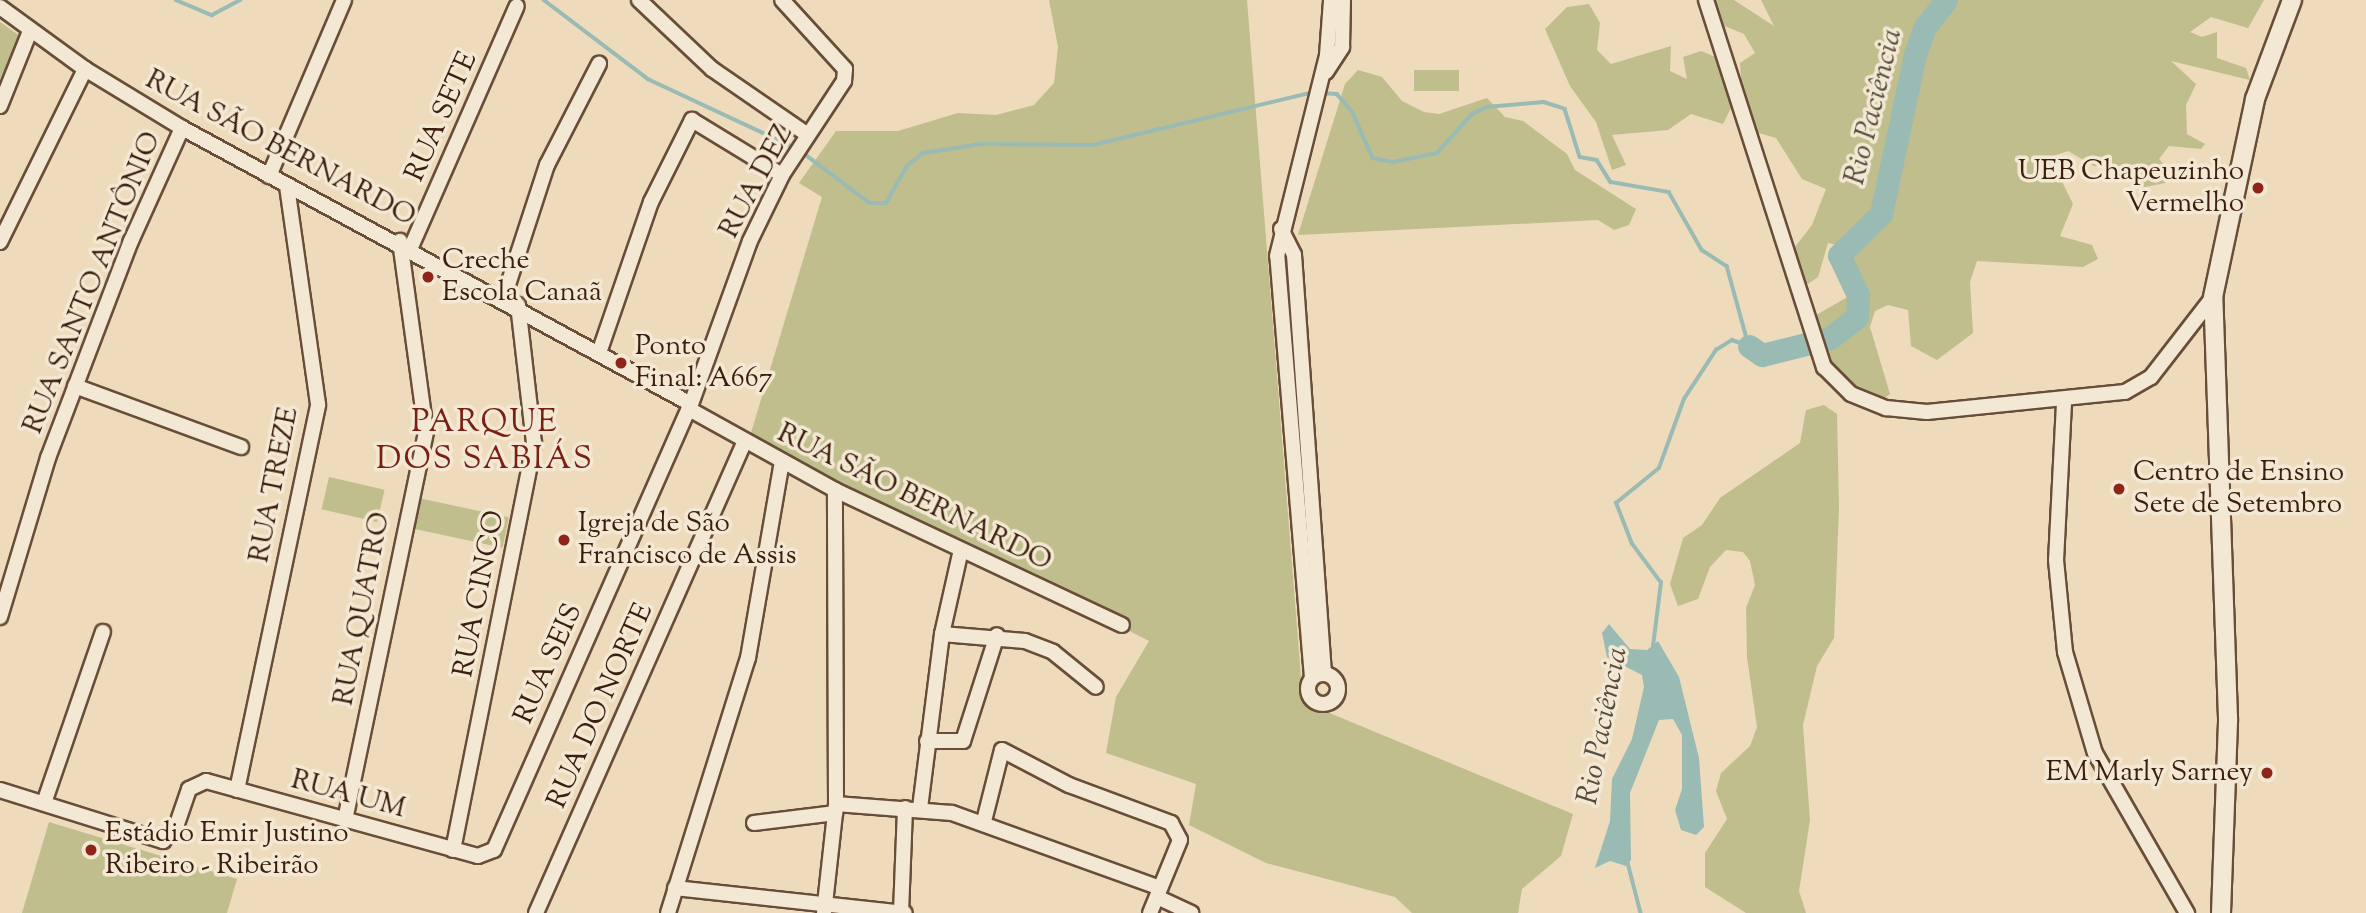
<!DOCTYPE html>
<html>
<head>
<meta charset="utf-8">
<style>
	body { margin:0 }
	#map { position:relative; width:2366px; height:913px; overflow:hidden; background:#eddbbc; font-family:"Sorts Mill Goudy",serif }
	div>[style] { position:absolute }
	.green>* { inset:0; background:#bfbe8c; transform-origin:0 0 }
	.water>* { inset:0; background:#99bbb4 }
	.stream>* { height:3.5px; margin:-1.75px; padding:0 1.75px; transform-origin:1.75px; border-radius:1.75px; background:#99bbb4 }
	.river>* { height:23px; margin:-11.5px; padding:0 11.5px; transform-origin:11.5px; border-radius:11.5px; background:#99bbb4 }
	.roads { filter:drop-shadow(2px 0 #684d38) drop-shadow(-2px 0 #684d38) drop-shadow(0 2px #684d38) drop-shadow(0 -2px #684d38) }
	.minor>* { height:14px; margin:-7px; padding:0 7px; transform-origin:7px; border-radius:7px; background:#f3e8d3 }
	.minor>.ring { margin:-7px; padding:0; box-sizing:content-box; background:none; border:14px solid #f3e8d3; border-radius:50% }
	.tertiary>* { height:18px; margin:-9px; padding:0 9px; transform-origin:9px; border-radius:9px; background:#f3e8d3 }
	.dots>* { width:19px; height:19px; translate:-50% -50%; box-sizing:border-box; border:4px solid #f3e8d3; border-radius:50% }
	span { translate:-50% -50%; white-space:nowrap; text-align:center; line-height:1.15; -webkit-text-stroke:7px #f3e8d3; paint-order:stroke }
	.street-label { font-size:28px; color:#3b1e0c }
	.poi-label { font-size:28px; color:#3b1e0c }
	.right { translate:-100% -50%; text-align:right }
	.left { translate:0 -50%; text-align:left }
	.water-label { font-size:30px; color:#574d3e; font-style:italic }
	.quarter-label { font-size:32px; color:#7a1f14; letter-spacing:2px }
</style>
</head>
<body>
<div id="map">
	<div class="green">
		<div style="clip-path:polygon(1049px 0,1247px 0,1303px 702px,1573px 814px,1561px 856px,1522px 889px,1518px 913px,1412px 913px,1395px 897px,1266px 863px,1189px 825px,1196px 784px,1106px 753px,1116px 697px,1149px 641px,750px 436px,822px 197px,799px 183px,836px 131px,898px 131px,958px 113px,996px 115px,1034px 105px,1054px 83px,1058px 47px)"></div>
		<div style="clip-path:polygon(1705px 0,1734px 0,1774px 26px,1761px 0,2264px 0,2248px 28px,2211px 17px,2190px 32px,2202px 37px,2217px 32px,2217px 58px,2246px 68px,2250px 80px,2171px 61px,2196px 84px,2186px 105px,2187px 134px,2205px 144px,2201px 149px,2169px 146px,2159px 159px,2173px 174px,2165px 183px,2140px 188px,2125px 166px,2094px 166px,2068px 151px,2050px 157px,2073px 204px,2060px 236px,2092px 245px,2098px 259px,2083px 267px,1977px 261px,1970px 282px,1973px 333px,1937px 360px,1911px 346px,1908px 310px,1888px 305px,1875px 311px,1870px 327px,1890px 394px,1881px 401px,1835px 375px,1811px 318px,1851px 295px,1837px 245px,1828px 243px,1818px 277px,1808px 284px,1801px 282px,1791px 252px,1812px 225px,1826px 189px,1802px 179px,1776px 138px,1745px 129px,1740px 63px,1755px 53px,1744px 34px,1715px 22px)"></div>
		<div style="clip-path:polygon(1589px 4px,1600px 23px,1597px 50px,1611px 64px,1671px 46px,1670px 71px,1687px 79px,1683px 57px,1701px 51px,1718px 58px,1732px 106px,1723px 124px,1691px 114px,1668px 130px,1612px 135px,1626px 165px,1612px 170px,1596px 122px,1570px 86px,1545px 29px,1567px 7px)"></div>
		<div style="clip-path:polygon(0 22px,20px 36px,0 79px)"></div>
		<div style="clip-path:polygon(1358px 70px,1382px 77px,1402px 101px,1424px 112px,1439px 114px,1487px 98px,1505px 117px,1523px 121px,1567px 154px,1575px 170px,1636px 209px,1629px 225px,1614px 230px,1598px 220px,1298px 235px,1345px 84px)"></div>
		<div style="left:1414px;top:70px;width:45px;height:21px"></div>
		<div style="clip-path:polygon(1824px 405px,1837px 414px,1839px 507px,1834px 638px,1817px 666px,1803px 725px,1810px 820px,1799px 891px,1806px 913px,1746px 913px,1705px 887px,1705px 853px,1727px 819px,1716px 791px,1721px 773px,1750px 746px,1757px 727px,1747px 657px,1746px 608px,1755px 585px,1750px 561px,1743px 552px,1726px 550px,1710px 567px,1698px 599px,1678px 606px,1670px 584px,1683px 538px,1702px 525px,1720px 498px,1800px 443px,1806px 410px)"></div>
		<div style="left:329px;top:477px;width:57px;height:33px;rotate:13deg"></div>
		<div style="left:418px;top:498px;width:93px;height:31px;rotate:12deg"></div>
		<div style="clip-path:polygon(49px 822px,237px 879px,227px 913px,22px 913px)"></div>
	</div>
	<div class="water">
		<div style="clip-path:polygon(1609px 624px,1630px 649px,1647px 650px,1658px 641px,1679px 677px,1699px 758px,1704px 827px,1696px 835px,1681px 830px,1675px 810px,1682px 789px,1682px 735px,1673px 719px,1659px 720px,1630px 793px,1631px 860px,1626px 866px,1610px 861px,1595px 868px,1610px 821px,1612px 779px,1632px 739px,1644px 687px,1642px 675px,1607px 657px,1602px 633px)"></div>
	</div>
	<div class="stream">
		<div style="left:176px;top:0;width:39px;rotate:23deg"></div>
		<div style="left:212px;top:15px;width:32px;rotate:-28deg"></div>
		<div style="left:544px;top:0;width:131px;rotate:37.2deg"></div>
		<div style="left:648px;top:79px;width:162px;rotate:25.1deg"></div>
		<div style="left:1322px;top:93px;width:15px;rotate:4deg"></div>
		<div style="left:1337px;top:94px;width:23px;rotate:49deg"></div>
		<div style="left:1352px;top:111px;width:51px;rotate:65.9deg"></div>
		<div style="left:1373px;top:158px;width:20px;rotate:11deg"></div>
		<div style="left:1393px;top:162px;width:45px;rotate:-11.6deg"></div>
		<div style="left:1437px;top:153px;width:52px;rotate:-48.1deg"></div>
		<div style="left:1472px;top:114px;width:17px;rotate:-25deg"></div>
		<div style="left:1487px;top:107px;width:57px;rotate:-5deg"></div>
		<div style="left:1544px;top:102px;width:22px;rotate:18deg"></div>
		<div style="left:1565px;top:109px;width:50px;rotate:72.6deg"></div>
		<div style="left:1580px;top:157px;width:17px;rotate:10deg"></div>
		<div style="left:1597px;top:160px;width:26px;rotate:58deg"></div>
		<div style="left:1611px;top:182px;width:59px;rotate:9.8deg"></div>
		<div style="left:1669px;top:192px;width:67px;rotate:60.4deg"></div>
		<div style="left:1702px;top:250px;width:30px;rotate:33deg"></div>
		<div style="left:1727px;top:266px;width:83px;rotate:74.6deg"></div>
		<div style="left:802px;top:152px;width:85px;rotate:36.9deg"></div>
		<div style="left:870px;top:203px;width:16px"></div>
		<div style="left:886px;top:203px;width:43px;rotate:-60.4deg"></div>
		<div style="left:907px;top:166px;width:21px;rotate:-39deg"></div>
		<div style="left:923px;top:153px;width:60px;rotate:-8.7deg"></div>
		<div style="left:982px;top:144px;width:111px;rotate:0.5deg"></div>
		<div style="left:1093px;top:145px;width:227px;rotate:-13.5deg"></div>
		<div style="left:1653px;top:646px;width:64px;rotate:-82.8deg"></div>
		<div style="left:1661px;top:583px;width:49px;rotate:-126.6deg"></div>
		<div style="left:1632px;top:544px;width:44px;rotate:-111.3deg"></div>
		<div style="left:1616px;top:503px;width:55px;rotate:-39.1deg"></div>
		<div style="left:1659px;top:468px;width:73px;rotate:-70.1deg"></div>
		<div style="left:1684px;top:399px;width:59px;rotate:-56.9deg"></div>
		<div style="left:1716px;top:350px;width:19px;rotate:-32deg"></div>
		<div style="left:1732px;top:340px;width:18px;rotate:19deg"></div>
		<div style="left:1627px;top:859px;width:56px;rotate:75.5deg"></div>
	</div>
	<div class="river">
		<div style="left:1749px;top:346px;width:16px;rotate:35deg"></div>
		<div style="left:1762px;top:355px;width:70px;rotate:-14deg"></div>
		<div style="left:1830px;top:338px;width:34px;rotate:-38deg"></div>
		<div style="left:1857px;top:317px;width:22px;rotate:-87deg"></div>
		<div style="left:1858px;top:295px;width:44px;rotate:-115.4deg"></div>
		<div style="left:1839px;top:255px;width:59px;rotate:-44.3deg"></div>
		<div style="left:1881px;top:214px;width:164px;rotate:-78deg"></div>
		<div style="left:1915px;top:54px;width:29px;rotate:-70deg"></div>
		<div style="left:1925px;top:27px;width:34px;rotate:-52deg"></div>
	</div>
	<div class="roads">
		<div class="minor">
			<div style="left:639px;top:0;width:100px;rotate:43.4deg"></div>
			<div style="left:712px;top:69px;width:116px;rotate:34.5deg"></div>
			<div style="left:1706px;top:0;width:386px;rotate:72.2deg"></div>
			<div style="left:1824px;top:367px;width:38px;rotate:45deg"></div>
			<div style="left:1851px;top:394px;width:38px;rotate:22deg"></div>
			<div style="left:1886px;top:408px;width:41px;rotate:5.6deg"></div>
			<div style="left:1927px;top:412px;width:199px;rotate:-5.8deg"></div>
			<div style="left:2125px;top:392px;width:30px;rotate:-30deg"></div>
			<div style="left:2151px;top:377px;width:101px;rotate:-52.2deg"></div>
			<div style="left:0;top:7px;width:105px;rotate:36.1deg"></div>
			<div style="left:85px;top:69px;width:114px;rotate:31.3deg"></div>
			<div style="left:182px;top:128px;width:579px;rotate:28.47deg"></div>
			<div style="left:1326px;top:72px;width:30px;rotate:-57deg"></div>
			<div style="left:1342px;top:47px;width:47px;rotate:-88.8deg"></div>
			<div style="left:0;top:106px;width:81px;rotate:-68.2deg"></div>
			<div style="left:269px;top:176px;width:191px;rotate:-66.9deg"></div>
			<div style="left:1281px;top:229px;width:29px;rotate:63deg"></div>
			<div style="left:1294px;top:255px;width:420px;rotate:85.9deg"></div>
			<div style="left:0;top:242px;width:193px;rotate:-63.8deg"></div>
			<div style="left:411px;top:247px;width:263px;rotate:-66.3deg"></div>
			<div style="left:504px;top:297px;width:139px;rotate:-72deg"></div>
			<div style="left:547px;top:165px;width:114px;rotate:-62.8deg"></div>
			<div style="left:600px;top:350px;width:157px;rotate:-71deg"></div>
			<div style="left:651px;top:202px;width:92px;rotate:-63.4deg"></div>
			<div style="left:692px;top:120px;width:105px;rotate:31.4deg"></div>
			<div style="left:75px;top:386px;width:177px;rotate:20.2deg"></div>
			<div style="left:2064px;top:403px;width:157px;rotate:92.9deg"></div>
			<div style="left:2056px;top:560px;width:92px;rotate:84.4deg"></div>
			<div style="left:2065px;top:652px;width:105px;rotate:73.5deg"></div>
			<div style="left:2095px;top:753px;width:185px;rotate:60.1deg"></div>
			<div style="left:689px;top:409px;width:167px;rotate:29deg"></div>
			<div style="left:835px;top:490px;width:317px;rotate:25.2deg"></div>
			<div style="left:0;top:617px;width:166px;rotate:-73.2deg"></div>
			<div style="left:48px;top:458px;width:232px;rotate:-69.1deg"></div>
			<div style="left:131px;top:241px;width:124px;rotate:-65.7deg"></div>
			<div style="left:942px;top:634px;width:83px;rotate:4.8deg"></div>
			<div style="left:1025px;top:641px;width:30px;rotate:21deg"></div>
			<div style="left:1053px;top:652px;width:55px;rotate:39.1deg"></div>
			<div class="ring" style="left:1308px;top:674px;width:16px;height:16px"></div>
			<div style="left:1312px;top:678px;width:423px;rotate:-94.7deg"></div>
			<div style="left:1277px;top:256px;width:207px;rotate:-76deg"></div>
			<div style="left:1327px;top:55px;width:55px;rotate:-85.8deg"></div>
			<div style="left:927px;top:741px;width:36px"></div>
			<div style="left:963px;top:741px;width:111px;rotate:-72.2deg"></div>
			<div style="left:0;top:790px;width:171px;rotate:17.4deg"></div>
			<div style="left:163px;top:841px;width:22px;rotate:-51deg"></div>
			<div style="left:177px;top:824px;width:37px;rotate:-71deg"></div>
			<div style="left:189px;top:789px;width:19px;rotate:-25deg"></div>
			<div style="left:206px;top:781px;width:282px;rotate:15.4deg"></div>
			<div style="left:478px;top:856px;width:17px;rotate:-21deg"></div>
			<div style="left:494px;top:850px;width:488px;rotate:-66.2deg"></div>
			<div style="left:691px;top:404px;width:173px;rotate:-70.1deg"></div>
			<div style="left:750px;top:241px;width:73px;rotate:-64.1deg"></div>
			<div style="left:782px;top:175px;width:113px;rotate:-56.6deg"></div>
			<div style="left:844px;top:81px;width:12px;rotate:-85deg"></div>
			<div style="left:845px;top:69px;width:93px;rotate:-132.4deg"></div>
			<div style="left:237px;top:790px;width:394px;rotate:-78.1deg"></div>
			<div style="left:318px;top:404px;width:220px;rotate:-98.1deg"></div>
			<div style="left:44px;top:803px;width:181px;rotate:-71deg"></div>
			<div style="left:836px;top:804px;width:116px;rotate:4.4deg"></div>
			<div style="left:952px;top:813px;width:221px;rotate:19.8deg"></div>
			<div style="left:920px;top:808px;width:175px;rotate:-82.8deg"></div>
			<div style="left:942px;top:634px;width:86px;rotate:-77.3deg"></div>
			<div style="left:345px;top:820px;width:397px;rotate:-78.2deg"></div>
			<div style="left:426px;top:431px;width:192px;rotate:-97.8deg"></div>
			<div style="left:984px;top:821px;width:73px;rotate:-75.8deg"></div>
			<div style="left:1002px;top:750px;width:76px;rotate:27.6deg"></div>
			<div style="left:1069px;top:785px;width:109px;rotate:20.4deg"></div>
			<div style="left:1171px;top:823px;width:19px;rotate:62deg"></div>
			<div style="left:1180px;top:840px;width:79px;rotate:112.3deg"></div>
			<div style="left:754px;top:823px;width:82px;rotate:-7deg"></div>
			<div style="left:453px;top:850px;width:415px;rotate:-78.7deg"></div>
			<div style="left:534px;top:443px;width:139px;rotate:-96.6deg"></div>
			<div style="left:675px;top:888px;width:231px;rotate:6.2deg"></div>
			<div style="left:1157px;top:897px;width:38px;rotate:25deg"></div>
			<div style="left:536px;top:913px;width:514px;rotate:-66.13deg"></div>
			<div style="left:668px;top:913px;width:267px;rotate:-72.6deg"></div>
			<div style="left:748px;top:658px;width:199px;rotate:-80.2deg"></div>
			<div style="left:824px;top:913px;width:110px;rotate:-83.7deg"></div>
			<div style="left:836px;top:804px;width:314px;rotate:-90.2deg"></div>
			<div style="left:901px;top:913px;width:105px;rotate:-87.8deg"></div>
		</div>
		<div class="tertiary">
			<div style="left:2221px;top:913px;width:195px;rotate:-87.9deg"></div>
			<div style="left:2228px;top:718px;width:421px;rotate:-92deg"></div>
			<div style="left:2213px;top:297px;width:202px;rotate:-78deg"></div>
			<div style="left:2255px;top:99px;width:106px;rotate:-69.5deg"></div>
		</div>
	</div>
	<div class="dots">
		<div style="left:2258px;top:188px;background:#8f2418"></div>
		<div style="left:428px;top:277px;background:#8f2418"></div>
		<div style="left:621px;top:363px;background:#8f2418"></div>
		<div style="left:2119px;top:489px;background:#8f2418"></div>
		<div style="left:564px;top:540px;background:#8f2418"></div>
		<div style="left:2267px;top:773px;background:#8f2418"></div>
		<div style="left:91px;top:850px;background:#8f2418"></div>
	</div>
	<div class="street-label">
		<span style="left:442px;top:117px;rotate:-66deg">RUA SETE</span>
		<span style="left:280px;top:149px;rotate:28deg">RUA SÃO BERNARDO</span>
		<span style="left:757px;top:182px;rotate:-62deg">RUA DEZ</span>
		<span style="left:93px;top:283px;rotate:-68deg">RUA SANTO ANTÔNIO</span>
		<span style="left:275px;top:485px;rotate:-79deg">RUA TREZE</span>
		<span style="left:914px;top:498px;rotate:26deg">RUA SÃO BERNARDO</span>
		<span style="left:480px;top:594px;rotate:-79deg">RUA CINCO</span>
		<span style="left:363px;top:609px;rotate:-79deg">RUA QUATRO</span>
		<span style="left:549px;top:664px;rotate:-66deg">RUA SEIS</span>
		<span style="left:601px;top:706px;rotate:-66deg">RUA DO NORTE</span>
		<span style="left:348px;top:795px;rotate:15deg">RUA UM</span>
	</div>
	<div class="poi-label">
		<span class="right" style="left:2244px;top:188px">UEB Chapeuzinho<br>Vermelho</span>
		<span class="left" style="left:442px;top:277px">Creche<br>Escola Canaã</span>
		<span class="left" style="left:635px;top:363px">Ponto<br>Final: A667</span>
		<span class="left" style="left:2133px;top:489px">Centro de Ensino<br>Sete de Setembro</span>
		<span class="left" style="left:578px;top:540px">Igreja de São<br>Francisco de Assis</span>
		<span class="right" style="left:2253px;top:773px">EM Marly Sarney</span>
		<span class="left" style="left:105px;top:850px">Estádio Emir Justino<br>Ribeiro - Ribeirão</span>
	</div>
	<div class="water-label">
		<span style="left:1875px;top:107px;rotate:-76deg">Rio Paciência</span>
		<span style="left:1604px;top:726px;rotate:-79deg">Rio Paciência</span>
	</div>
	<div class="quarter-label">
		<span style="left:485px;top:442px">PARQUE<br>DOS SABIÁS</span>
	</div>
</div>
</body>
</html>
